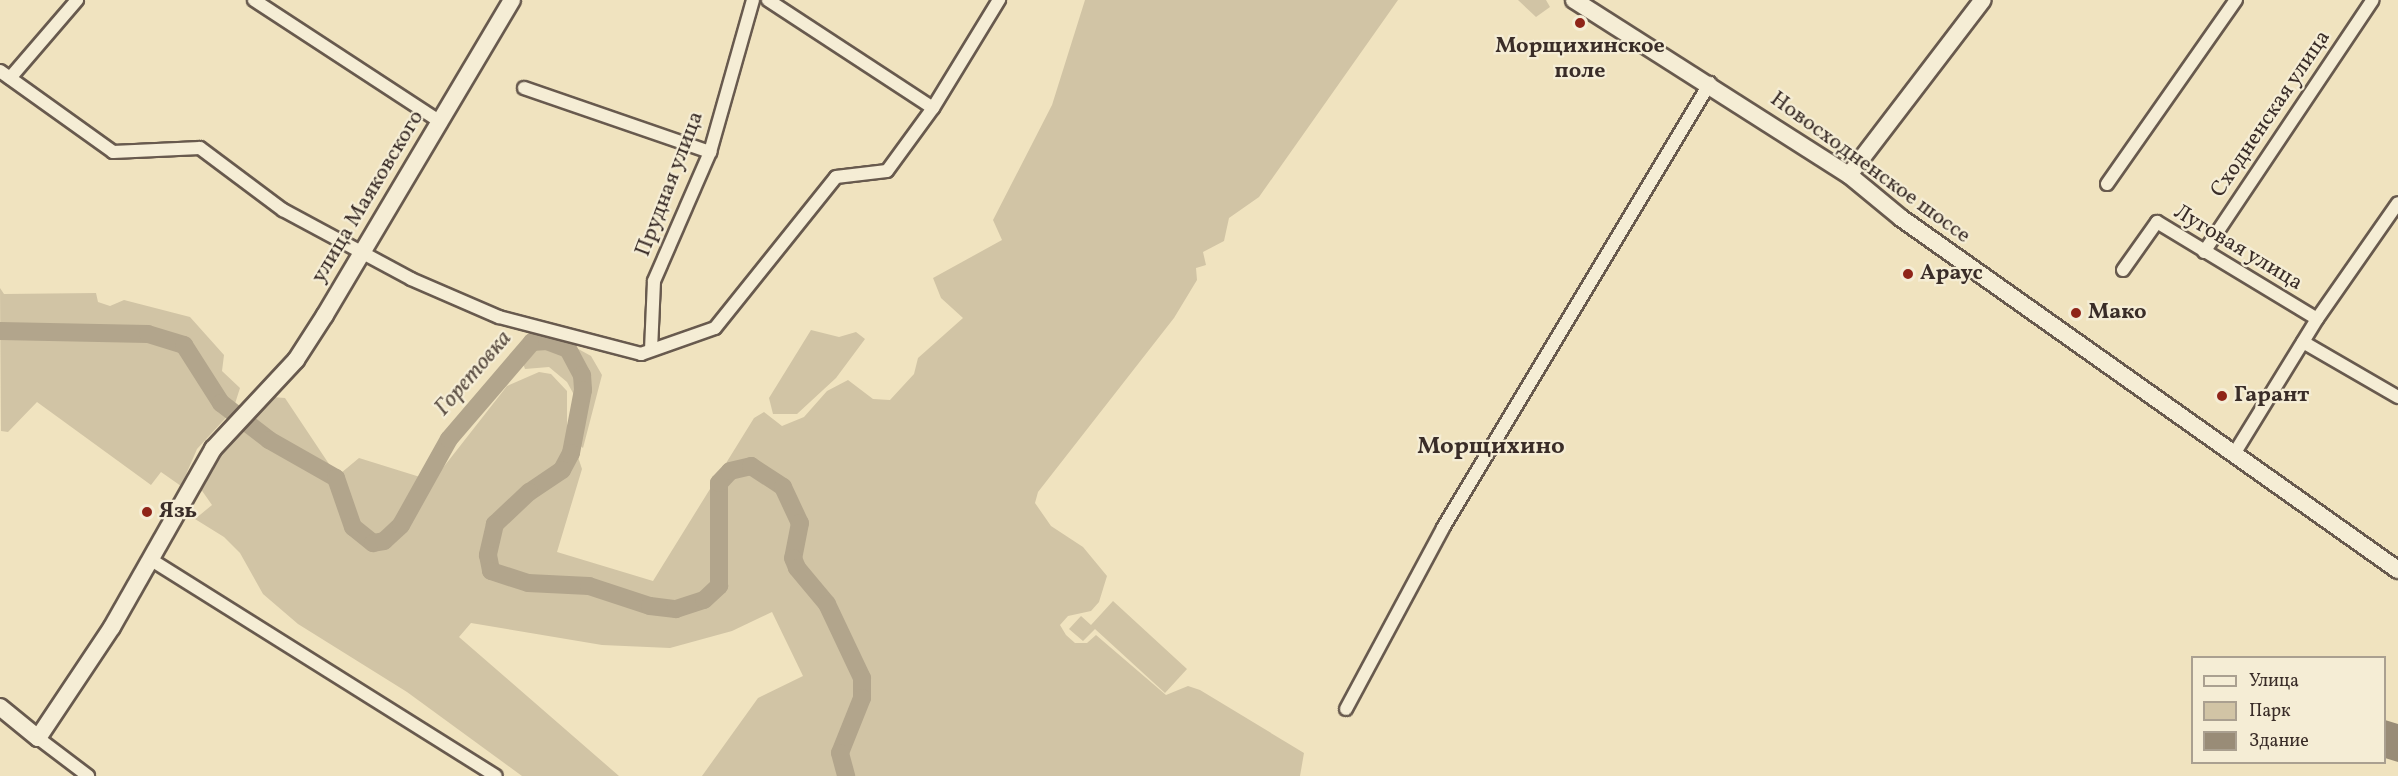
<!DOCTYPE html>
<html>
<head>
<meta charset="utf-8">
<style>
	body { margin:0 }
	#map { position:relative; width:2398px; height:776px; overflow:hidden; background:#f0e3bf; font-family:Vollkorn,serif }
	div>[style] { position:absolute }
	.green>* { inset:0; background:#d1c4a5 }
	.river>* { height:18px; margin:-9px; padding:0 9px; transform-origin:9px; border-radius:9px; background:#b2a58c }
	.building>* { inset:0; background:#998c77 }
	.roads { filter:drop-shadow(2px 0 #685a4e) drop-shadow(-2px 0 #685a4e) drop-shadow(0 2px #685a4e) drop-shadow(0 -2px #685a4e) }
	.street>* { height:12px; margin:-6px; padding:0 6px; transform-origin:6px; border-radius:6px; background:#f5edd5 }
	.secondary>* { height:16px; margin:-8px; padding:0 8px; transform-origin:8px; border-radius:8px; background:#f5edd5 }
	.dots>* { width:16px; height:16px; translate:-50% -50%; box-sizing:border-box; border:3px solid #f5edd5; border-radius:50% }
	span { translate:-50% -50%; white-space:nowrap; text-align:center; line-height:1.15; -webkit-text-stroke:4.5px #f5edd5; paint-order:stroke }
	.poi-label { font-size:22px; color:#3a2d28; font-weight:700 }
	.left { translate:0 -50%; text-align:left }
	.street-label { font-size:22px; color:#3a2d28 }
	.water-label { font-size:24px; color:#5e5146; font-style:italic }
	.neighbourhood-label { font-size:24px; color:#3a2d28; font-weight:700 }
	.legend { position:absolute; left:2191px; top:656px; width:195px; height:108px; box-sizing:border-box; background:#f5edd5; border:2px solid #aaa090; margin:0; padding:8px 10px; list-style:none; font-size:18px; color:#3a2d28 }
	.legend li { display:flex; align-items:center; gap:12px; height:30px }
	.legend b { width:30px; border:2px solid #aaa090 }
</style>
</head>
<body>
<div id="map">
	<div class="green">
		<div style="clip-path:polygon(1085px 0,1398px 0,1259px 197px,1229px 218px,1224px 241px,1203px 252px,1206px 265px,1196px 268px,1197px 280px,1174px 318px,1038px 492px,1035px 503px,1051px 526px,1083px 547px,1107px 576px,1099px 602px,1091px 611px,1068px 616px,1060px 625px,1066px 635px,1075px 643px,1087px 643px,1096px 635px,1166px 695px,1188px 686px,1200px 690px,1304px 753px,1300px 776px,702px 776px,758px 698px,803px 676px,772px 612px,732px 631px,670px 648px,602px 645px,471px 623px,459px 637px,619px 776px,522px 776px,407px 692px,298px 624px,263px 594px,240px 553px,224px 537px,195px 519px,212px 505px,198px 485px,204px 475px,272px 397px,285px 398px,331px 467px,341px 473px,359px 458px,420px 477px,442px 469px,507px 386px,539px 372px,551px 374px,567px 391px,567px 424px,582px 469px,557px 552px,653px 581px,754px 418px,764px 412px,782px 426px,804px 417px,827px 391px,848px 380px,873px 399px,890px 400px,914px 374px,918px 358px,963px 318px,941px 298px,933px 278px,1002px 240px,993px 220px,1052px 105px)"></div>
		<div style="clip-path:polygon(1518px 0,1546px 0,1550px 7px,1536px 17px)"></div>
		<div style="clip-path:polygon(0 288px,4px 294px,96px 293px,98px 302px,110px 306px,124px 300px,190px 317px,224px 355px,222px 371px,240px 388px,233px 410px,197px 449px,181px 486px,161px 472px,151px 485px,37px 402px,8px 432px,1px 431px)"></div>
		<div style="clip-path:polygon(811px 330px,839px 337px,856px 332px,865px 339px,836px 378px,797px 414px,773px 414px,769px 398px)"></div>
		<div style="clip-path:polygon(550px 339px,562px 340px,591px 356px,602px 375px,583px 448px,573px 440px,573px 393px,567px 382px,549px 367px,525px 369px,521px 358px,524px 347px)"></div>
		<div style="clip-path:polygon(1113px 601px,1187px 669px,1165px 693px,1095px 629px,1083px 641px,1069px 629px,1081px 616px,1091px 625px)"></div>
	</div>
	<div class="river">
		<div style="left:0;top:331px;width:148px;rotate:1.2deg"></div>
		<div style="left:148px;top:334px;width:38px;rotate:17deg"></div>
		<div style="left:184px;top:345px;width:69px;rotate:57.5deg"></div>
		<div style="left:221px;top:403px;width:61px;rotate:37.6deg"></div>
		<div style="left:269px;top:440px;width:77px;rotate:29.6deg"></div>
		<div style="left:336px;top:478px;width:52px;rotate:70.9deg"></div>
		<div style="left:353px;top:527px;width:26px;rotate:39deg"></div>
		<div style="left:373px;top:543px;width:11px;rotate:-10deg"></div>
		<div style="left:384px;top:541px;width:23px;rotate:-43deg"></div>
		<div style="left:401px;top:525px;width:98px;rotate:-60.8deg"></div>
		<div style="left:449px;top:439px;width:128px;rotate:-49.4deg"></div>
		<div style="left:532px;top:342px;width:15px;rotate:-4deg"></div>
		<div style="left:547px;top:341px;width:22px;rotate:21deg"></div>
		<div style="left:568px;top:349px;width:30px;rotate:62deg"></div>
		<div style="left:582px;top:375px;width:15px;rotate:86deg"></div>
		<div style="left:583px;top:390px;width:64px;rotate:100.8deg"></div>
		<div style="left:571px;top:453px;width:19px;rotate:118deg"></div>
		<div style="left:562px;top:470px;width:40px;rotate:146deg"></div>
		<div style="left:529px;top:492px;width:47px;rotate:136.7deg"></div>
		<div style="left:495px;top:524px;width:32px;rotate:103deg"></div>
		<div style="left:488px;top:555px;width:16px;rotate:79deg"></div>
		<div style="left:491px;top:571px;width:39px;rotate:18deg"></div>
		<div style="left:528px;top:583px;width:61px;rotate:2.8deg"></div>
		<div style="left:589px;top:586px;width:64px;rotate:18.2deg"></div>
		<div style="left:650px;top:606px;width:26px;rotate:7deg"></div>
		<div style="left:676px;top:609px;width:29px;rotate:-18deg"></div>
		<div style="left:704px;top:600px;width:21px;rotate:-43deg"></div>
		<div style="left:719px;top:586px;width:103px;rotate:-90deg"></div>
		<div style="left:719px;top:483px;width:16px;rotate:-47deg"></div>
		<div style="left:730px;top:471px;width:22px;rotate:-13deg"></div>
		<div style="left:751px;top:466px;width:38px;rotate:33deg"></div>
		<div style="left:783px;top:487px;width:40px;rotate:65deg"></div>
		<div style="left:800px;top:523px;width:36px;rotate:101deg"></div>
		<div style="left:793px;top:558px;width:11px;rotate:68deg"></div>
		<div style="left:797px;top:568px;width:47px;rotate:50.2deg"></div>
		<div style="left:827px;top:604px;width:82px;rotate:64.7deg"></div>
		<div style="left:862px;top:678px;width:20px;rotate:90deg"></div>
		<div style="left:862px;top:698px;width:59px;rotate:111.8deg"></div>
		<div style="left:840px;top:753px;width:24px;rotate:75deg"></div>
	</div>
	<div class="building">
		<div style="clip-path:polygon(2385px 720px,2398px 724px,2398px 762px,2385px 758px)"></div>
	</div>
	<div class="roads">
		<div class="street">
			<div style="left:254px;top:0;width:221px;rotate:33.2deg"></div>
			<div style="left:768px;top:0;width:197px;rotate:33.2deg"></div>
			<div style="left:0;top:71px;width:139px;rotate:35.6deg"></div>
			<div style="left:113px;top:152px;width:87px;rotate:-2.6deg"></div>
			<div style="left:200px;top:148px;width:104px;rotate:36.8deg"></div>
			<div style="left:283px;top:210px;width:145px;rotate:28.3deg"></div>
			<div style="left:411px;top:279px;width:96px;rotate:23.4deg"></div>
			<div style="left:499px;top:317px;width:147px;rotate:14.6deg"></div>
			<div style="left:641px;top:354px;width:78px;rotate:-19.4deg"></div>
			<div style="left:715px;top:328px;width:193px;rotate:-51.3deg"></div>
			<div style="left:836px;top:177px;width:51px;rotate:-6.7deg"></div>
			<div style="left:887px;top:171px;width:78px;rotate:-53.9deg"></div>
			<div style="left:933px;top:108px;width:127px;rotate:-58.6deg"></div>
			<div style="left:10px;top:78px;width:103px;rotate:-49.3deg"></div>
			<div style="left:524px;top:88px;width:197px;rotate:19deg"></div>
			<div style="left:2107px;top:184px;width:225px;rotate:-55deg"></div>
			<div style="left:2204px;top:252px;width:303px;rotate:-56.2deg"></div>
			<div style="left:2123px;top:270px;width:59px;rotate:-54.7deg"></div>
			<div style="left:2157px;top:222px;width:187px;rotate:31.2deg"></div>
			<div style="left:2303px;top:342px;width:110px;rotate:30.1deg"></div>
			<div style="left:651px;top:350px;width:69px;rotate:-87.5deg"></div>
			<div style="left:654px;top:281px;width:141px;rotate:-66.5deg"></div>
			<div style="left:710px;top:152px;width:158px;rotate:-74.2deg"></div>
			<div style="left:2234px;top:454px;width:158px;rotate:-58.4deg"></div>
			<div style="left:2317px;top:319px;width:141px;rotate:-55.1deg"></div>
			<div style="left:150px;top:559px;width:408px;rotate:32.1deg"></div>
			<div style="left:1346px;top:709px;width:205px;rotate:-61.8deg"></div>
			<div style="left:1443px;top:528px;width:519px;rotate:-59.04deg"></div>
			<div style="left:38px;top:738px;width:63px;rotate:37.2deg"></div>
		</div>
		<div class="secondary">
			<div style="left:1574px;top:0;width:326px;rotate:32.5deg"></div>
			<div style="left:1849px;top:175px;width:67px;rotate:39.6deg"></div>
			<div style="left:1901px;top:218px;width:609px;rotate:35.31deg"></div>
			<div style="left:1849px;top:175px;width:220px;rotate:-52.6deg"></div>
			<div style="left:0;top:707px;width:49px;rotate:39.2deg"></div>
			<div style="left:38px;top:738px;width:133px;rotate:-56.3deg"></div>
			<div style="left:112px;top:627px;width:205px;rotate:-60.4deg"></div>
			<div style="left:213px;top:449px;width:122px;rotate:-47deg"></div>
			<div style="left:296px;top:360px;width:54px;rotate:-57.2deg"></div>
			<div style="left:325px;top:315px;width:366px;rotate:-59.3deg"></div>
		</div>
	</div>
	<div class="dots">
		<div style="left:1580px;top:23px;background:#8f2418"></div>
		<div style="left:1908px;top:274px;background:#8f2418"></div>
		<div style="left:2076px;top:313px;background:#8f2418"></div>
		<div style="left:2222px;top:396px;background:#8f2418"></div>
		<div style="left:147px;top:512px;background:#8f2418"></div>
	</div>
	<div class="poi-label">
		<span style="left:1580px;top:59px">Морщихинское<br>поле</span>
		<span class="left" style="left:1920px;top:274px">Араус</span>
		<span class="left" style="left:2088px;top:313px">Мако</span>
		<span class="left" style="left:2234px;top:396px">Гарант</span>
		<span class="left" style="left:159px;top:512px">Язь</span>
	</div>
	<div class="street-label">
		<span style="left:2271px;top:114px;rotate:-56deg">Сходненская улица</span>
		<span style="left:1870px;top:168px;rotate:36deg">Новосходненское шоссе</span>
		<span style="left:670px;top:184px;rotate:-69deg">Прудная улица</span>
		<span style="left:368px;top:197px;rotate:-59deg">улица Маяковского</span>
		<span style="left:2238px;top:248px;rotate:31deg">Луговая улица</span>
	</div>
	<div class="water-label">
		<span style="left:474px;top:374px;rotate:-49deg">Горетовка</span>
	</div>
	<div class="neighbourhood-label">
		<span style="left:1491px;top:448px">Морщихино</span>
	</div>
	<ul class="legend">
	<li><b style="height:8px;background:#f5edd5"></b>Улица</li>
	<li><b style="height:16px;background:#d1c4a5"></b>Парк</li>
	<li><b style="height:16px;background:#998c77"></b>Здание</li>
	</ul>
</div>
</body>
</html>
